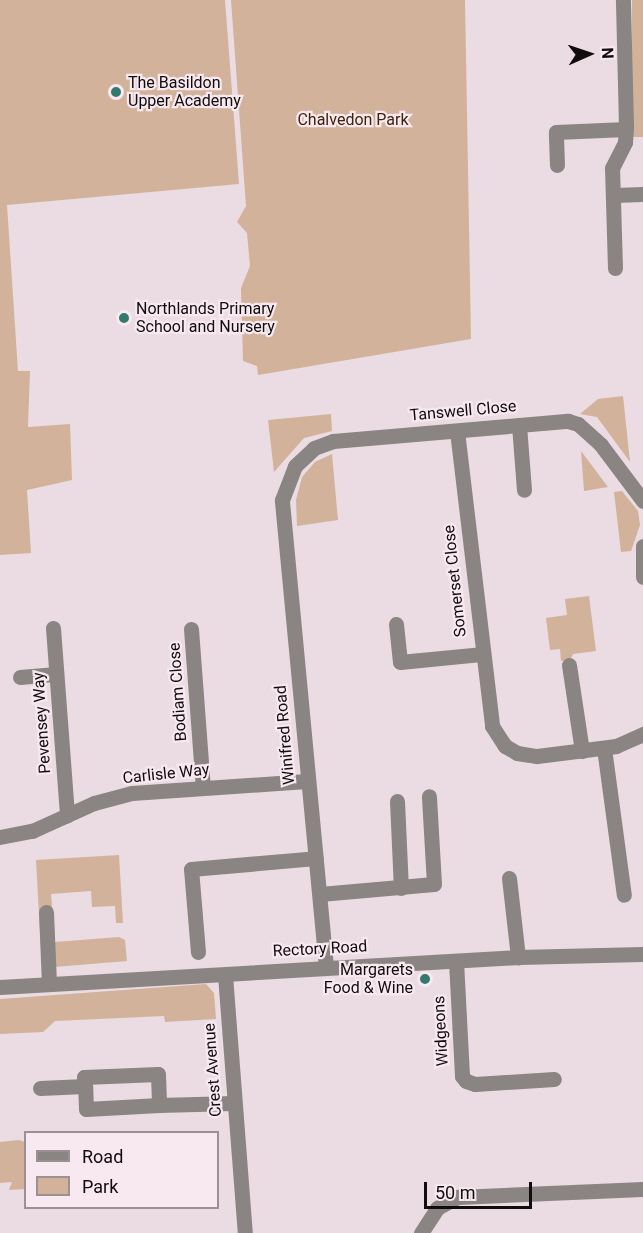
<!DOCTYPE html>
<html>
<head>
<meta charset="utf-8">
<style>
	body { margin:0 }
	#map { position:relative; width:643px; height:1233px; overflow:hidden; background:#eadce2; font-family:Roboto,sans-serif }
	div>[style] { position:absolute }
	.green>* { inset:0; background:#d2b29b; transform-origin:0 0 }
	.minor>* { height:15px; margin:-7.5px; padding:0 7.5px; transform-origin:7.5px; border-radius:7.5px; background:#8a8483 }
	.tertiary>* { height:15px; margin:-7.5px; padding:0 7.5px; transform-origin:7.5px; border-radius:7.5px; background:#8a8483 }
	.dots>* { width:16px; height:16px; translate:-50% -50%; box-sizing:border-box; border:3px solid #f7e9ef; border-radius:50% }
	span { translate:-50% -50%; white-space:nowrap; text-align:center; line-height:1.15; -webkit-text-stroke:4.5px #f7e9ef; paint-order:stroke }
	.poi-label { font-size:16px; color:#110c0e }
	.left { translate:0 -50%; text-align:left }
	.right { translate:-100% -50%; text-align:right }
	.park-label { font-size:16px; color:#40230b }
	.street-label { font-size:16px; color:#110c0e }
	.legend { position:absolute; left:24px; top:1131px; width:195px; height:78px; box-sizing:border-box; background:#f7e9ef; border:2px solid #9b9195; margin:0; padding:8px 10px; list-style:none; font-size:18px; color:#110c0e }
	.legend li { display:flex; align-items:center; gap:12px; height:30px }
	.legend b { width:30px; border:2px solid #9b9195 }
	.north { position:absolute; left:559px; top:24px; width:60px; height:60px; -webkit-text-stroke:4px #f7e9ef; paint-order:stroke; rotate:87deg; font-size:16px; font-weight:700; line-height:24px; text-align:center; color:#110c0e }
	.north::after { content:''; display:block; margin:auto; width:21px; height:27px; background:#110c0e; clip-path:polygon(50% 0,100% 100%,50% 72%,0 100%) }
	.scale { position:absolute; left:424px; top:1182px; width:108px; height:27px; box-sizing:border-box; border:3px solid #110c0e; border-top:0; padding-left:8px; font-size:18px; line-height:21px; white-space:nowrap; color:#110c0e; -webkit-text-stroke:4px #f7e9ef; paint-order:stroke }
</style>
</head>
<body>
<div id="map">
	<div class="green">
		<div style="clip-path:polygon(0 0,225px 0,239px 184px,7px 205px,18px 371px,30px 371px,28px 427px,70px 424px,72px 480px,27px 490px,31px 553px,0 555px)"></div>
		<div style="clip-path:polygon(231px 0,465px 0,471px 339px,258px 375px,257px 366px,243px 361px,241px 288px,250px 266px,247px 233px,237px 222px,246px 206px)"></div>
		<div style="left:632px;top:0;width:11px;height:137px"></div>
		<div style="clip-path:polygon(623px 396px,630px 462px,597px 417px,580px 414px,598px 399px)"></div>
		<div style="clip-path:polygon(331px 414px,332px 431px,304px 438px,274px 472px,268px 420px)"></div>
		<div style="clip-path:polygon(581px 451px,608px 487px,584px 491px)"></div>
		<div style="clip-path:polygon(332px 454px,338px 520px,297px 526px,296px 500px,302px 477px,315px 462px)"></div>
		<div style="clip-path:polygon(622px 491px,638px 511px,640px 525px,631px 551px,621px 552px,614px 492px)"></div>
		<div style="clip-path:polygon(589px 596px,596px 651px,573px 654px,570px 660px,561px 661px,560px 649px,550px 650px,546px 618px,567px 615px,565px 599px)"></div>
		<div style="clip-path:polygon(119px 855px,123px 923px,116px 923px,115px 906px,92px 907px,91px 891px,51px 894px,55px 942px,119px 937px,125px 940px,127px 961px,42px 968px,36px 860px)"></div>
		<div style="clip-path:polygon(206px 984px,214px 993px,216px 1019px,165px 1022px,164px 1016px,55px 1021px,43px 1032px,0 1034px,0 999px)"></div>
		<div style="clip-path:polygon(19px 1140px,25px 1142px,25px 1189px,9px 1190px,12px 1182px,0 1183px,0 1142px)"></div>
	</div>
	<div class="minor">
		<div style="left:557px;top:165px;width:33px;rotate:-92deg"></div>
		<div style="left:556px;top:132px;width:70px;rotate:-2.5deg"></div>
		<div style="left:614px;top:195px;width:29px;rotate:-2deg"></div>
		<div style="left:615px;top:268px;width:100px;rotate:-91.7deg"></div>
		<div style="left:612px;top:168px;width:29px;rotate:-63deg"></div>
		<div style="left:625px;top:142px;width:16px;rotate:-86deg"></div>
		<div style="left:626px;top:126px;width:126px;rotate:-91.4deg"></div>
		<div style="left:519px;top:425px;width:65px;rotate:85.6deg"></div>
		<div style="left:457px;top:431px;width:297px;rotate:83.2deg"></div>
		<div style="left:492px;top:726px;width:24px;rotate:57deg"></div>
		<div style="left:505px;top:746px;width:14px;rotate:30deg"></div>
		<div style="left:517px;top:753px;width:20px;rotate:9deg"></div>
		<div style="left:537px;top:756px;width:80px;rotate:-7.2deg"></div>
		<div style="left:616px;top:746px;width:30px;rotate:-24deg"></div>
		<div style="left:643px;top:546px;width:31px;rotate:90deg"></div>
		<div style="left:396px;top:624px;width:38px;rotate:84deg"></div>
		<div style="left:400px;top:662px;width:81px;rotate:-5.6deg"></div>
		<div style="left:53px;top:628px;width:188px;rotate:85.7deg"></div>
		<div style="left:191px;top:629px;width:159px;rotate:85.7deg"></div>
		<div style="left:569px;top:665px;width:87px;rotate:81.4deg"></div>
		<div style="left:20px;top:677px;width:36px;rotate:-5deg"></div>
		<div style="left:604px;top:748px;width:148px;rotate:82.3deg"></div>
		<div style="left:397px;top:801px;width:87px;rotate:87.4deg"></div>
		<div style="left:0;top:837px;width:33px;rotate:-11deg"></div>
		<div style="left:32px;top:831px;width:68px;rotate:-24.3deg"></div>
		<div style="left:94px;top:803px;width:39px;rotate:-15deg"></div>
		<div style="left:132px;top:793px;width:175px;rotate:-3.9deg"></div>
		<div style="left:509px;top:878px;width:80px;rotate:83.5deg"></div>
		<div style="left:320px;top:894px;width:114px;rotate:-5deg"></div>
		<div style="left:434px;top:884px;width:88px;rotate:-93.3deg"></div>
		<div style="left:46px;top:912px;width:72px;rotate:87.6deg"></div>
		<div style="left:198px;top:952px;width:83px;rotate:-94.8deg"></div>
		<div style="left:191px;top:869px;width:125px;rotate:-5deg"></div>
		<div style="left:456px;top:961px;width:115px;rotate:87deg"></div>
		<div style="left:462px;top:1076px;width:6px;rotate:51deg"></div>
		<div style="left:466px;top:1081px;width:9px;rotate:18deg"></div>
		<div style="left:475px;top:1084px;width:79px;rotate:-3.6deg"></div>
		<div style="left:326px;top:967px;width:469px;rotate:-95.4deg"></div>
		<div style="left:282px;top:500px;width:36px;rotate:-69deg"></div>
		<div style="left:295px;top:466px;width:26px;rotate:-43deg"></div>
		<div style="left:314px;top:448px;width:20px;rotate:-20deg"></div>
		<div style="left:333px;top:441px;width:236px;rotate:-4.9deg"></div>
		<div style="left:568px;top:421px;width:10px;rotate:17deg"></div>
		<div style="left:578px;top:424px;width:31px;rotate:42deg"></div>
		<div style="left:601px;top:445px;width:70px;rotate:53.1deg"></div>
		<div style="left:225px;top:975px;width:259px;rotate:85.6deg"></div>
		<div style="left:40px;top:1088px;width:45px;rotate:-2.5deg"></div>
		<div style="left:85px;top:1086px;width:9px;rotate:-96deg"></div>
		<div style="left:84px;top:1077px;width:74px;rotate:-2.3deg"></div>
		<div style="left:158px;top:1074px;width:31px;rotate:88deg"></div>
		<div style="left:159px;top:1105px;width:73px;rotate:176.9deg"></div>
		<div style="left:86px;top:1109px;width:23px;rotate:-92deg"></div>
		<div style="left:159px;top:1105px;width:74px;rotate:-1.5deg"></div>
		<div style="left:421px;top:1233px;width:30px;rotate:-57deg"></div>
		<div style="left:437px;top:1208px;width:24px;rotate:-28deg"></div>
		<div style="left:458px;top:1197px;width:185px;rotate:-2.5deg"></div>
	</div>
	<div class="tertiary">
		<div style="left:0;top:987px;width:519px;rotate:-3.31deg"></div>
		<div style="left:518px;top:957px;width:125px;rotate:-1.4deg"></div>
	</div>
	<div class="dots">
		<div style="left:116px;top:92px;background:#34796d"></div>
		<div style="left:124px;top:318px;background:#34796d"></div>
		<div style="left:425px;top:979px;background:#34796d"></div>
	</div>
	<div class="poi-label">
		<span class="left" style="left:128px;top:92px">The Basildon<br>Upper Academy</span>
		<span class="left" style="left:136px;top:318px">Northlands Primary<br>School and Nursery</span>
		<span class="right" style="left:413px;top:979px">Margarets<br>Food &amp; Wine</span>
	</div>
	<div class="park-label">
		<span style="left:353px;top:120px">Chalvedon Park</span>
	</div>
	<div class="street-label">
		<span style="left:463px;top:411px;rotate:-5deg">Tanswell Close</span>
		<span style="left:455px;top:581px;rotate:-96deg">Somerset Close</span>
		<span style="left:178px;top:692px;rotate:-94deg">Bodiam Close</span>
		<span style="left:42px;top:723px;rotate:-94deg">Pevensey Way</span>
		<span style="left:285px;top:735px;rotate:-95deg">Winifred Road</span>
		<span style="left:166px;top:774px;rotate:-6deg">Carlisle Way</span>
		<span style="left:320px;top:949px;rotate:-3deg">Rectory Road</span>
		<span style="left:441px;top:1031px;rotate:-93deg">Widgeons</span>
		<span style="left:213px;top:1070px;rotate:-94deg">Crest Avenue</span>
	</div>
	<ul class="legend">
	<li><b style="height:8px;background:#8a8483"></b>Road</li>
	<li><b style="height:16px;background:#d2b29b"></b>Park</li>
	</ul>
	<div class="north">N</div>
	<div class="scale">50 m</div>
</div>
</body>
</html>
